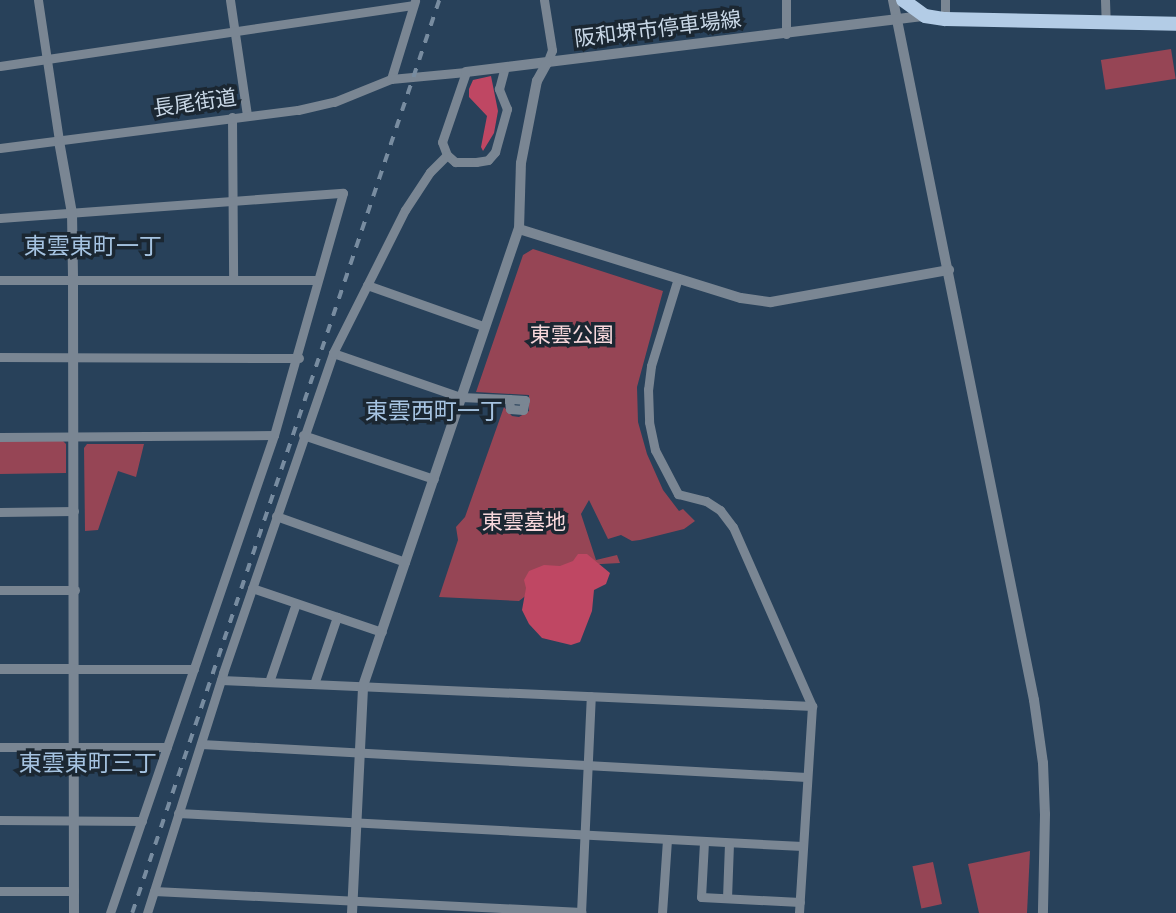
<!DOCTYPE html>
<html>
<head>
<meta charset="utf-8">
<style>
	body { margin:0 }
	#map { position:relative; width:1176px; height:913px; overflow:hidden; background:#28415a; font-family:"Sofia Sans Condensed","Noto Sans JP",sans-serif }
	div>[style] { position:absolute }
	.green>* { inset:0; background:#964555; transform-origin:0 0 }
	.forest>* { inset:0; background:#bf4763 }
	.minor>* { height:9px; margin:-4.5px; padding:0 4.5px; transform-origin:4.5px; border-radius:4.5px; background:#7a8693 }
	.tertiary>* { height:10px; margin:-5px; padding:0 5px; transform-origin:5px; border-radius:5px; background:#7a8693 }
	.primary>* { height:14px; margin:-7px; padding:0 7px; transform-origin:7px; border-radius:7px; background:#b3cce6 }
	.rail>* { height:3.5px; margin-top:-1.75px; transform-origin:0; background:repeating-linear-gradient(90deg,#788ca0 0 9px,transparent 0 18px) }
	span { translate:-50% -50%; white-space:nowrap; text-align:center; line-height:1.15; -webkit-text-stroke:7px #1b2732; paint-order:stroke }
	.street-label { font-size:21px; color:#c9d8e7 }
	.park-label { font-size:21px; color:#f8d8dc }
	.neighbourhood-label { font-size:23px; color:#a5c3e1 }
</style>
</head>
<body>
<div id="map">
	<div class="green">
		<div style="left:1171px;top:49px;width:30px;height:71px;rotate:81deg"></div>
		<div style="clip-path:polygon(533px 249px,663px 291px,637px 387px,638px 422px,647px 454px,663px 490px,679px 511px,683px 509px,695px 521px,684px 529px,640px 540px,632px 541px,621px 535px,608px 539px,589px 500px,581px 514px,596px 560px,617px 555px,620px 563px,564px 566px,519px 601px,439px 597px,458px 540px,456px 527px,465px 517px,504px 407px,512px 416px,519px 417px,529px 411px,529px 395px,476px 392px,523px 255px)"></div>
		<div style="clip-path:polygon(0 441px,63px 441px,66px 444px,66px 473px,0 474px)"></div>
		<div style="clip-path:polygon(87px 444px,144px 444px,136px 477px,118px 471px,98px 530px,85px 531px,84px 448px)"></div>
		<div style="clip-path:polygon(1030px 851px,1027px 913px,979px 913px,968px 864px)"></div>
		<div style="left:933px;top:862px;width:43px;height:21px;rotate:78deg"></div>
	</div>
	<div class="forest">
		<div style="clip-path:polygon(491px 76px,498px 111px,494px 133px,483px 151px,481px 147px,487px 116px,469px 97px,469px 89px,473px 80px)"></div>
		<div style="clip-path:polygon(578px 554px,587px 554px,610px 573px,606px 584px,594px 590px,592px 611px,580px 642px,571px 645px,542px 638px,529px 624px,522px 610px,526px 588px,524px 580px,529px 571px,544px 565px,560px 566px,573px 561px)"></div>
	</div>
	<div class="minor">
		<div style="left:38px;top:0;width:143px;rotate:81.5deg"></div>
		<div style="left:230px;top:0;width:116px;rotate:81.6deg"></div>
		<div style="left:544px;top:0;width:51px;rotate:80.9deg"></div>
		<div style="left:552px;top:50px;width:14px;rotate:111deg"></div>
		<div style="left:786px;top:0;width:34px;rotate:90deg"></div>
		<div style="left:1105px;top:0;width:24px;rotate:88deg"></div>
		<div style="left:945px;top:19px;width:19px;rotate:-90deg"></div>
		<div style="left:0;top:66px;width:417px;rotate:-8.4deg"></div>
		<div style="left:391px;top:79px;width:82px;rotate:-72.9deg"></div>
		<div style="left:232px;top:117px;width:163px;rotate:89.6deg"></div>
		<div style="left:0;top:148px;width:300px;rotate:-7.3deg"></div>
		<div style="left:298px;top:110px;width:37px;rotate:-13deg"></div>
		<div style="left:334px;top:102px;width:61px;rotate:-22deg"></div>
		<div style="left:391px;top:79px;width:75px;rotate:-5.3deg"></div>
		<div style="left:466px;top:72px;width:74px;rotate:108.9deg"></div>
		<div style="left:442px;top:142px;width:14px;rotate:69deg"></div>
		<div style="left:447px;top:155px;width:11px;rotate:41deg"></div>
		<div style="left:455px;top:162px;width:21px"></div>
		<div style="left:476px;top:162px;width:12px;rotate:-9deg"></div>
		<div style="left:488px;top:160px;width:11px;rotate:-49deg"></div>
		<div style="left:495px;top:152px;width:45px;rotate:-74.4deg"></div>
		<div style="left:507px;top:109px;width:22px;rotate:-112deg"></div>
		<div style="left:499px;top:89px;width:23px;rotate:-75deg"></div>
		<div style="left:0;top:218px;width:344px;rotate:-4.2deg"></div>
		<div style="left:343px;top:193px;width:252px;rotate:105.9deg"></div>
		<div style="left:274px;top:435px;width:505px;rotate:108.94deg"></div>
		<div style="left:678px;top:278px;width:92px;rotate:107.1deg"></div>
		<div style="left:651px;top:366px;width:23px;rotate:97deg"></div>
		<div style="left:648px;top:389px;width:33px;rotate:88deg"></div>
		<div style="left:649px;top:422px;width:29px;rotate:78deg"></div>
		<div style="left:655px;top:450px;width:50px;rotate:62.4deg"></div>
		<div style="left:678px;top:494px;width:29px;rotate:14deg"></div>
		<div style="left:706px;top:501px;width:17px;rotate:33deg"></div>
		<div style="left:720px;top:510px;width:21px;rotate:53deg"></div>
		<div style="left:733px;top:527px;width:196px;rotate:66.2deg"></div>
		<div style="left:812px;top:706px;width:207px;rotate:93.6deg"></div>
		<div style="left:0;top:280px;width:317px"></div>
		<div style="left:367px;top:285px;width:123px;rotate:19.5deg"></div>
		<div style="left:333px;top:353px;width:134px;rotate:19.1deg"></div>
		<div style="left:460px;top:397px;width:49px;rotate:2.3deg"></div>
		<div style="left:509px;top:399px;width:10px;rotate:84deg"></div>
		<div style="left:510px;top:409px;width:13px;rotate:4deg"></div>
		<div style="left:523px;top:410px;width:10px;rotate:-79deg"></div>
		<div style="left:525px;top:400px;width:16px;rotate:-176deg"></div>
		<div style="left:0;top:357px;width:299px;rotate:0.2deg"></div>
		<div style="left:303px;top:435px;width:138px;rotate:18.6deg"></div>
		<div style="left:0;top:437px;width:274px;rotate:-0.4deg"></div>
		<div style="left:0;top:512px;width:74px;rotate:-0.8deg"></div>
		<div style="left:276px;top:516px;width:137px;rotate:19.6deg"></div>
		<div style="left:252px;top:588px;width:137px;rotate:18.7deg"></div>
		<div style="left:0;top:590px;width:75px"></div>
		<div style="left:74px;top:669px;width:120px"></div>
		<div style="left:221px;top:680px;width:592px;rotate:2.52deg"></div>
		<div style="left:269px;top:682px;width:83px;rotate:-71.1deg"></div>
		<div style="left:314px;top:684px;width:71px;rotate:-71.1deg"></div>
		<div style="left:201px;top:744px;width:606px;rotate:3.12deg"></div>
		<div style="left:0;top:747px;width:167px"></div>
		<div style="left:178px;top:813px;width:625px;rotate:3.03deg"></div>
		<div style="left:0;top:820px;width:142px;rotate:0.4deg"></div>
		<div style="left:704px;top:842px;width:55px;rotate:93.1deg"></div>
		<div style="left:701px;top:897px;width:99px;rotate:2.9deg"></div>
		<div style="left:0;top:891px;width:74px"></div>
		<div style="left:154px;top:891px;width:428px;rotate:2.8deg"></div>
		<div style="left:727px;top:898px;width:55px;rotate:-87.9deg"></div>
		<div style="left:147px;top:913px;width:252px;rotate:-72.4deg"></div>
		<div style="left:223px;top:673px;width:338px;rotate:-71deg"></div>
		<div style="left:333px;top:353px;width:160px;rotate:-63.3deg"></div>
		<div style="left:405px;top:210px;width:45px;rotate:-56.7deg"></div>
		<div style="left:430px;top:172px;width:24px;rotate:-45deg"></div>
		<div style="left:581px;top:913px;width:217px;rotate:-87.4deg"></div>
		<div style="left:662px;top:913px;width:73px;rotate:-86.1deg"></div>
	</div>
	<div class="tertiary">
		<div style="left:893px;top:0;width:714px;rotate:78.61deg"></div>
		<div style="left:1034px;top:700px;width:64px;rotate:81.9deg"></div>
		<div style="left:1043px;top:763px;width:51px;rotate:87.8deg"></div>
		<div style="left:1045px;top:814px;width:99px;rotate:91.2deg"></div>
		<div style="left:466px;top:72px;width:462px;rotate:-7deg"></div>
		<div style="left:59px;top:141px;width:73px;rotate:79.8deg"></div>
		<div style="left:72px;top:213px;width:67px;rotate:89.1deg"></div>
		<div style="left:73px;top:280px;width:633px;rotate:89.91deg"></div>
		<div style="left:519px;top:229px;width:232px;rotate:17.3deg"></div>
		<div style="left:741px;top:298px;width:30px;rotate:8deg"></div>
		<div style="left:771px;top:302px;width:181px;rotate:-10.2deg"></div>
		<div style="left:0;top:669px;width:74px"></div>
		<div style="left:352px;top:913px;width:227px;rotate:-87.2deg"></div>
		<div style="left:363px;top:686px;width:483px;rotate:-71.2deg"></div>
		<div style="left:519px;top:229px;width:66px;rotate:-88.3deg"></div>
		<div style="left:521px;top:163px;width:84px;rotate:-79deg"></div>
		<div style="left:537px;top:81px;width:21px;rotate:-61deg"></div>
	</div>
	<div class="primary">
		<div style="left:903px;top:0;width:27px;rotate:36deg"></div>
		<div style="left:925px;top:16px;width:20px;rotate:9deg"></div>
		<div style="left:945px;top:19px;width:231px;rotate:1.2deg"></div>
	</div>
	<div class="rail">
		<div style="left:132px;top:913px;width:963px;rotate:-71.41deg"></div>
	</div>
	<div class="street-label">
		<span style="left:658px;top:30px;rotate:-7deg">阪和堺市停車場線</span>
		<span style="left:195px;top:104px;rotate:-8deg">長尾街道</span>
	</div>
	<div class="park-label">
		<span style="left:572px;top:336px">東雲公園</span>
		<span style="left:524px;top:523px">東雲墓地</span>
	</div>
	<div class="neighbourhood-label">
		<span style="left:93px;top:247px">東雲東町一丁</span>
		<span style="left:434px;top:412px">東雲西町一丁</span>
		<span style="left:88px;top:764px">東雲東町三丁</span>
	</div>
</div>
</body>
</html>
